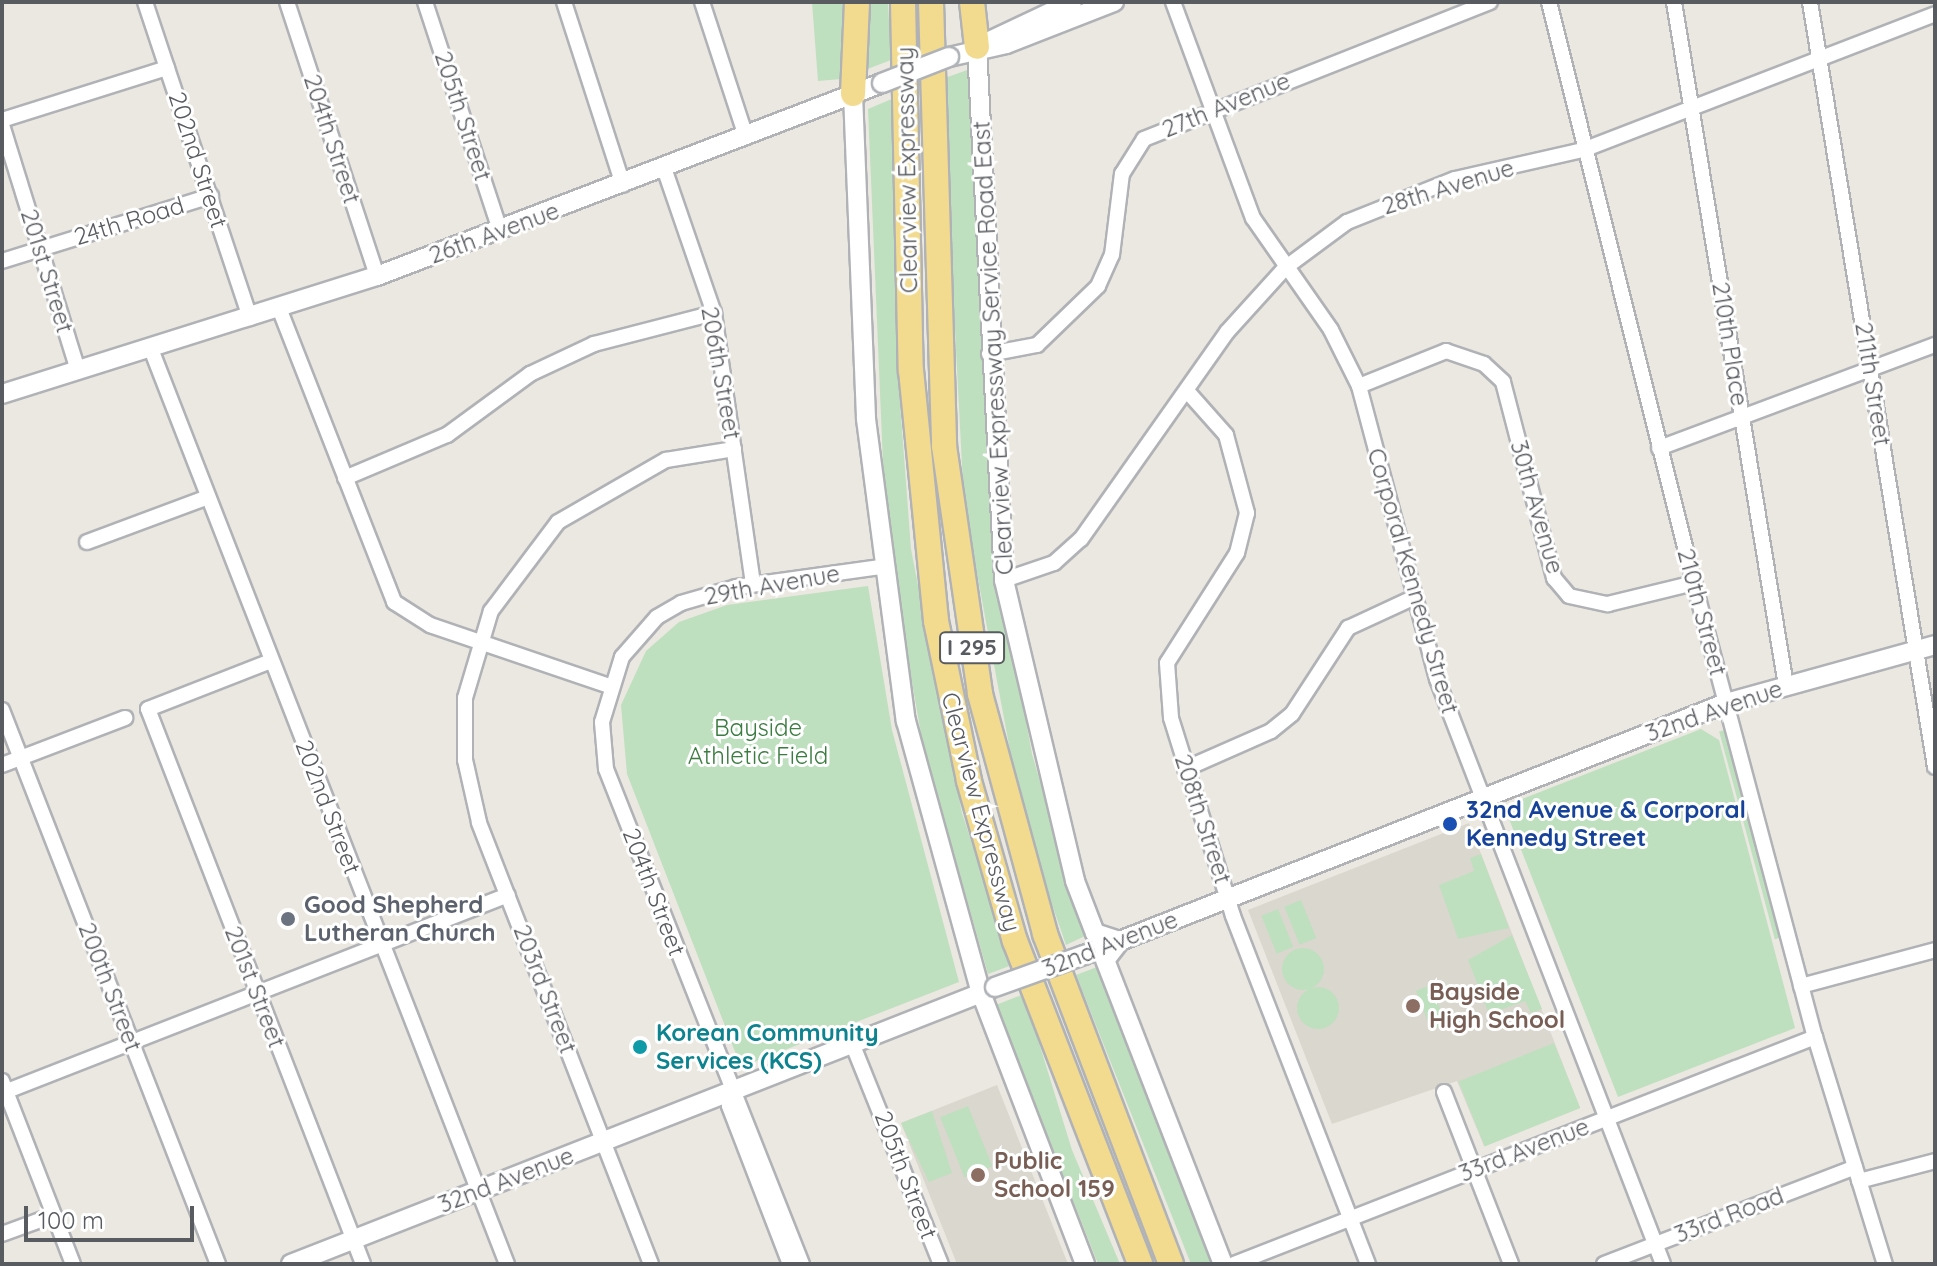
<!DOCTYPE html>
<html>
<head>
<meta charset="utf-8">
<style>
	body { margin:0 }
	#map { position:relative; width:1937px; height:1266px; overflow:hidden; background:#eae8e0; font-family:Quicksand,sans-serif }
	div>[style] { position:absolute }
	.education>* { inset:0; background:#dad7ce }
	.green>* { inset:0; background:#bee0bf; transform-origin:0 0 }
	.round { border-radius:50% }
	.roads { filter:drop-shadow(2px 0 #b0b2b6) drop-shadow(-2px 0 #b0b2b6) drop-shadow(0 2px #b0b2b6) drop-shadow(0 -2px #b0b2b6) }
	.street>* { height:14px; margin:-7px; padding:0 7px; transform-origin:7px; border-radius:7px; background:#fff }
	.secondary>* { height:18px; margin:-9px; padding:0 9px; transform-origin:9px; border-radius:9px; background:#fff }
	.highway>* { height:24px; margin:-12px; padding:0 12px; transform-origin:12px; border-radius:12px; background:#f2db8f }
	.bridges { filter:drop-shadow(2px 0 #afb2b6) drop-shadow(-2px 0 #afb2b6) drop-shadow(0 2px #afb2b6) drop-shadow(0 -2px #afb2b6) }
	.secondary-bridge>* { height:18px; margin:-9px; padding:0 9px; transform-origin:9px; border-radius:9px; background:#fff }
	.dots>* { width:22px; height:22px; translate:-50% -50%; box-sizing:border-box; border:4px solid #fff; border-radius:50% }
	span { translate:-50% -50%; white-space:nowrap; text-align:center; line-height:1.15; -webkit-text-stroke:6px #fff; paint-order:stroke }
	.shield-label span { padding:2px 6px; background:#fff; border:2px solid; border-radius:6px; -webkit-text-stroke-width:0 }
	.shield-label { font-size:22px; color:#585b5f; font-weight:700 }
	.street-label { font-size:24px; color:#585b5f }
	.park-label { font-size:24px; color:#3b7c40 }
	.transit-label { font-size:24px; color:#164399; font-weight:700 }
	.left { translate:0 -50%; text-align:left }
	.worship-label { font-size:24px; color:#5b616d; font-weight:700 }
	.education-label { font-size:24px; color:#785e54; font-weight:700 }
	.culture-label { font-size:24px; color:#0d838f; font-weight:700 }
	.frame { position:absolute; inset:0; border:4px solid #585b5f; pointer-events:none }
	.scale { position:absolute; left:24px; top:1206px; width:170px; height:36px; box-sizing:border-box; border:4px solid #585b5f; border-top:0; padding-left:10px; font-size:24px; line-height:28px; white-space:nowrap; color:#585b5f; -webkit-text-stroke:6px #fff; paint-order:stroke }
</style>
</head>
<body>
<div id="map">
	<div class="education">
		<div style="clip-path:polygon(1469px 823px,1580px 1108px,1484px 1146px,1457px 1081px,1332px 1124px,1248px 910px)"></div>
		<div style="clip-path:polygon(997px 1085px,1068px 1264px,957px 1264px,901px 1123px)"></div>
	</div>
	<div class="green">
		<div style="clip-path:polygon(812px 2px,854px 2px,853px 73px,841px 79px,818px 81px)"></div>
		<div style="clip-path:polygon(868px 2px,888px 2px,891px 60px,865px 70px)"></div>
		<div style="clip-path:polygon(970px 69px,991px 530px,1032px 754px,1085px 936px,1066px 945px,1023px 820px,964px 504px,942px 79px)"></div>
		<div style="clip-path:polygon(894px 98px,897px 363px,911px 549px,962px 813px,1012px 965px,988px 974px,923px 745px,886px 534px,868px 109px)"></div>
		<div style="clip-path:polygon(868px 586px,892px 730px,959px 982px,741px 1067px,627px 774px,621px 705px,646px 651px,679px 622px,727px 605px)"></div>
		<div style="clip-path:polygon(1701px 729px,1719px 740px,1795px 1028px,1618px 1097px,1504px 806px)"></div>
		<div style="left:1725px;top:730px;width:215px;height:6px;rotate:75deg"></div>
		<div style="clip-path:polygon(1481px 854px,1509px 928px,1458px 939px,1439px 885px,1474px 871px,1470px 858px)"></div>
		<div style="left:1301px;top:900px;width:41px;height:18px;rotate:68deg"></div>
		<div style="left:1278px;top:909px;width:41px;height:18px;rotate:68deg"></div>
		<div style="clip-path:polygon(1512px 935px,1542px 1009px,1531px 1013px,1525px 1001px,1489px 1014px,1468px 960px)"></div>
		<div class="round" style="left:1282px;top:948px;width:42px;height:42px"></div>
		<div style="clip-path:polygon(1097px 967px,1185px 1192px,1212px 1264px,1191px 1264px,1076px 975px)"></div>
		<div style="left:1431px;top:985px;width:42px;height:16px;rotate:69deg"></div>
		<div class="round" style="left:1297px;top:987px;width:42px;height:42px"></div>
		<div style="clip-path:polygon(1024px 994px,1072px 1150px,1120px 1264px,1098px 1264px,996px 1005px)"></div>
		<div style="left:1554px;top:1043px;width:70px;height:103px;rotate:68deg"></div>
		<div style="left:968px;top:1106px;width:65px;height:30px;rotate:68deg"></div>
		<div style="clip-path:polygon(932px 1111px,952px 1173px,929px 1182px,901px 1123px)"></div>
	</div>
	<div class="roads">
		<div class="street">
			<div style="left:145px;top:2px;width:333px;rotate:71.6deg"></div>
			<div style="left:287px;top:2px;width:288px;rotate:71.8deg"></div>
			<div style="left:425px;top:2px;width:240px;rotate:71.8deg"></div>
			<div style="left:564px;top:2px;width:192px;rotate:72.1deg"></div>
			<div style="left:702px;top:2px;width:142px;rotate:71.9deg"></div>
			<div style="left:1173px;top:2px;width:230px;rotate:69.7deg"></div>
			<div style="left:1253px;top:218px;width:136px;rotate:55.1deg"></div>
			<div style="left:1331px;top:330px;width:63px;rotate:63.4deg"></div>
			<div style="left:1359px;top:386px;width:303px;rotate:75.1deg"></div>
			<div style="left:1437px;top:679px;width:627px;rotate:68.88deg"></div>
			<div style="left:1549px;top:2px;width:599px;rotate:75.99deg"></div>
			<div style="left:1694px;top:583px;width:470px;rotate:75.1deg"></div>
			<div style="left:1815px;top:1037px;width:238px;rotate:72.9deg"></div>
			<div style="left:1674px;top:2px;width:693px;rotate:80.7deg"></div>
			<div style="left:1810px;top:2px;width:775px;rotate:80.72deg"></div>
			<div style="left:2px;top:120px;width:173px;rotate:-17.5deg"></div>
			<div style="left:2px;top:125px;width:257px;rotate:72.8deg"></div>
			<div style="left:664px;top:168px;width:153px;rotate:71deg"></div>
			<div style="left:714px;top:313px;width:274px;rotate:81.8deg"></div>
			<div style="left:2px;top:261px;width:219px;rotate:-17.3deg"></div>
			<div style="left:279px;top:308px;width:316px;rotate:68.6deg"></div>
			<div style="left:394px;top:602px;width:43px;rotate:32.6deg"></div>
			<div style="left:430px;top:625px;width:189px;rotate:18.8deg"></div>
			<div style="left:151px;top:349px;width:982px;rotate:68.74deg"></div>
			<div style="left:989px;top:354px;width:49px;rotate:-10.6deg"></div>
			<div style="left:1037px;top:345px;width:85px;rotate:-44deg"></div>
			<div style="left:1098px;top:286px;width:34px;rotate:-66deg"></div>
			<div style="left:1112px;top:255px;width:82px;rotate:-83deg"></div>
			<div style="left:1122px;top:174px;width:41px;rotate:-57.8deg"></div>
			<div style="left:1144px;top:139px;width:372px;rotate:-21.6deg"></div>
			<div style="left:1359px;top:386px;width:94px;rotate:-21.9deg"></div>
			<div style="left:1446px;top:351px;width:40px;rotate:18.9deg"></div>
			<div style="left:1484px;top:364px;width:26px;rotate:43deg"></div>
			<div style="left:1503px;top:382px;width:203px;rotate:75.4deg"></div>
			<div style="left:1554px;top:578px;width:23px;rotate:50deg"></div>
			<div style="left:1569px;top:596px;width:40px;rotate:12deg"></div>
			<div style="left:1608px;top:604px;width:89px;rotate:-13.7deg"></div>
			<div style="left:1187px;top:391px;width:59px;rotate:48.4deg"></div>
			<div style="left:1226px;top:435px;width:81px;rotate:74.9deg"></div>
			<div style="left:1247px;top:513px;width:41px;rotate:104deg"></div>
			<div style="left:1237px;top:553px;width:130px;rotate:122.5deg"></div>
			<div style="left:1167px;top:663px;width:55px;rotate:85.8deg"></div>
			<div style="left:1171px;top:718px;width:207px;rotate:72.6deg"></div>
			<div style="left:1233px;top:916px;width:373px;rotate:68.8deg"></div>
			<div style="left:1659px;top:448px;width:295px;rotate:-20.5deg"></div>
			<div style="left:345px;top:478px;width:111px;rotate:-22.9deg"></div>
			<div style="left:447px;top:435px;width:103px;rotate:-36.3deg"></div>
			<div style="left:530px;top:374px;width:71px;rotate:-25.1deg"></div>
			<div style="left:594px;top:344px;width:124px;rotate:-14.5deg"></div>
			<div style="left:87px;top:542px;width:129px;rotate:-20.4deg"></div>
			<div style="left:1004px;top:580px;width:53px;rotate:-18.8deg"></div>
			<div style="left:1054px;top:563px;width:36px;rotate:-42deg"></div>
			<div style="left:1081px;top:539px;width:253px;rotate:-54.8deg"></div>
			<div style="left:1227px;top:332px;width:86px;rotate:-47.8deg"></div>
			<div style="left:1285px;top:268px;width:77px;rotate:-36.6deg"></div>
			<div style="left:1347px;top:222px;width:116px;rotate:-21.7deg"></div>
			<div style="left:1455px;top:179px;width:131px;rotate:-12.8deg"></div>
			<div style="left:1583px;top:150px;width:377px;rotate:-21.1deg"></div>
			<div style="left:271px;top:661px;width:132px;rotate:158.7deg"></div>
			<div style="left:148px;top:709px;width:595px;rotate:68.82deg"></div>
			<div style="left:2px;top:710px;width:595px;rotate:68.7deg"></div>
			<div style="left:2px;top:765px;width:132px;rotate:-20.9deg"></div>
			<div style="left:1185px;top:769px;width:94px;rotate:-23.8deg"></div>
			<div style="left:1271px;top:731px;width:27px;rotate:-39deg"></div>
			<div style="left:1292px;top:714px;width:103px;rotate:-56.9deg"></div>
			<div style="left:1348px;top:628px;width:74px;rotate:-24.8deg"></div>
			<div style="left:1801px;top:986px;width:139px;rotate:-15deg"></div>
			<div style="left:852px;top:1043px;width:238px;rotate:68.1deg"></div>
			<div style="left:2px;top:1081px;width:196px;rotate:68.8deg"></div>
			<div style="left:1444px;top:1092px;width:185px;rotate:68.7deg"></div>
			<div style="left:2px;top:1093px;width:543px;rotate:-21.37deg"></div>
			<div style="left:731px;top:1093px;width:13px;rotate:99deg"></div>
			<div style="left:729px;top:1106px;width:169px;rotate:68.9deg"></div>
			<div style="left:1859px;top:1181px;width:79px;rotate:-14.7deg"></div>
			<div style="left:2px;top:1234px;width:55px;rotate:-20.1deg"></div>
			<div style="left:651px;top:1264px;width:474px;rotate:-111.3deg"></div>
			<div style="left:479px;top:822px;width:64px;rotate:-102.7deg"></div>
			<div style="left:465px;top:760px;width:62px;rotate:-90deg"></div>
			<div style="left:465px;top:698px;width:91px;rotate:-73.4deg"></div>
			<div style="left:491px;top:611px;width:111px;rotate:-53deg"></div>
			<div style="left:558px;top:522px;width:125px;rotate:-29.9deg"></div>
			<div style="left:666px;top:460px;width:69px;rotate:-9.2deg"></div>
			<div style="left:802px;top:1264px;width:532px;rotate:-111.6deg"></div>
			<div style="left:606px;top:769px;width:47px;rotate:-94.9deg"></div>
			<div style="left:602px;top:722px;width:68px;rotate:-72.9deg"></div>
			<div style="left:622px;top:657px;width:53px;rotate:-48.8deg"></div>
			<div style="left:657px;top:617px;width:28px;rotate:-30deg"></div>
			<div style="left:681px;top:603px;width:57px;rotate:-16.2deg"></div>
			<div style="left:736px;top:587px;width:146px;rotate:-7.9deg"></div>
			<div style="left:1234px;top:1264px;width:624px;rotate:-21.34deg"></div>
			<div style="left:1604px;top:1264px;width:269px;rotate:-21.1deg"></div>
		</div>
		<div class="secondary">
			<div style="left:977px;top:47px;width:534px;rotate:87.1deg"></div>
			<div style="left:1004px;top:580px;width:309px;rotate:76.7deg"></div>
			<div style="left:1075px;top:881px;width:56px;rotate:69deg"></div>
			<div style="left:1095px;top:933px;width:26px;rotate:18deg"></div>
			<div style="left:1120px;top:941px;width:24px;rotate:128deg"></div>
			<div style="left:1105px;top:960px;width:326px;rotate:68.8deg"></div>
			<div style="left:977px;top:47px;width:105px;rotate:-25.3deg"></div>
			<div style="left:949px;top:57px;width:58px;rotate:-12.8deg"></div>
			<div style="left:1006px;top:44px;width:116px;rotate:-21.3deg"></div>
			<div style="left:853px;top:94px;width:325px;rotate:87.7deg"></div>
			<div style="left:866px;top:419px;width:305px;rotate:82.5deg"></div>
			<div style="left:906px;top:721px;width:282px;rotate:74.6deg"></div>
			<div style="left:981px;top:993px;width:290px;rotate:69deg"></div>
			<div style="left:2px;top:394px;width:393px;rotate:-17.5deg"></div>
			<div style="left:377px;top:276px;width:541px;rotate:-20.92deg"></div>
			<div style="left:1084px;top:955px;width:690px;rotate:-21.43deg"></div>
			<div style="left:1726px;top:703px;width:217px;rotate:-15.5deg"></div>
			<div style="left:291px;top:1264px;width:750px;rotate:-21.43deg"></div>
		</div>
		<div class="highway">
			<div style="left:903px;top:2px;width:368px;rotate:88.8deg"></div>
			<div style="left:911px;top:370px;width:252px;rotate:84.3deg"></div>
			<div style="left:936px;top:621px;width:163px;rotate:78.3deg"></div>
			<div style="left:969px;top:781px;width:166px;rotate:74deg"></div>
			<div style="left:1015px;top:941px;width:346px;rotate:68.8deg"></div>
			<div style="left:931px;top:2px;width:444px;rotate:88.3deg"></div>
			<div style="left:944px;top:446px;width:251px;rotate:81.7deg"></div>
			<div style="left:980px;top:694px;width:249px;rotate:74.8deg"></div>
			<div style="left:1045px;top:934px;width:353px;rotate:69.1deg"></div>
			<div style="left:972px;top:2px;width:45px;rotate:83.7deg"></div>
			<div style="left:853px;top:94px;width:92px;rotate:-87.5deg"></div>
		</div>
	</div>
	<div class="bridges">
		<div class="secondary-bridge">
			<div style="left:882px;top:83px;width:72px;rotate:-21.2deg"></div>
			<div style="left:995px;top:987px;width:95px;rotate:-19.8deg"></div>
		</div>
	</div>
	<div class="dots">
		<div style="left:1450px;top:824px;background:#1a4fb4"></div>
		<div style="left:288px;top:919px;background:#6b7280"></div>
		<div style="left:1413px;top:1006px;background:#8d6e63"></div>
		<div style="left:640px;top:1047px;background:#0f9aa8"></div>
		<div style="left:978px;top:1175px;background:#8d6e63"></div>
	</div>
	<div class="shield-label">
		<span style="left:972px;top:648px">I 295</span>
	</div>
	<div class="street-label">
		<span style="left:1226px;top:105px;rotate:-22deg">27th Avenue</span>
		<span style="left:463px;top:116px;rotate:72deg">205th Street</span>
		<span style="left:332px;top:139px;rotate:72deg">204th Street</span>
		<span style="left:198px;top:160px;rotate:72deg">202nd Street</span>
		<span style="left:907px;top:170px;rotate:-91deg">Clearview Expressway</span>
		<span style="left:1448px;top:187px;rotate:-17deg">28th Avenue</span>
		<span style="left:129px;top:221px;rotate:-17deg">24th Road</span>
		<span style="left:494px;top:233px;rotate:-20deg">26th Avenue</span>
		<span style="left:47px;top:271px;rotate:73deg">201st Street</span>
		<span style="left:1730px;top:344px;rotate:81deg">210th Place</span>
		<span style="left:993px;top:348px;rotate:-93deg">Clearview Expressway Service Road East</span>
		<span style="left:721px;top:373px;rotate:80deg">206th Street</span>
		<span style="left:1873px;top:384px;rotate:81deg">211th Street</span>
		<span style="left:1537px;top:507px;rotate:74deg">30th Avenue</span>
		<span style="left:1413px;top:581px;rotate:74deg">Corporal Kennedy Street</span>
		<span style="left:772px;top:585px;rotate:-10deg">29th Avenue</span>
		<span style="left:1702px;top:612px;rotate:75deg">210th Street</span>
		<span style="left:1714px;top:711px;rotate:-19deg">32nd Avenue</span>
		<span style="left:328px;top:807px;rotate:69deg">202nd Street</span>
		<span style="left:981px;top:812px;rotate:75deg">Clearview Expressway</span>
		<span style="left:1203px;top:819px;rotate:72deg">208th Street</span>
		<span style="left:654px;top:892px;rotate:69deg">204th Street</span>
		<span style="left:1110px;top:944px;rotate:-21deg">32nd Avenue</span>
		<span style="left:110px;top:987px;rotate:69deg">200th Street</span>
		<span style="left:255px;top:987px;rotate:69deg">201st Street</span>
		<span style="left:545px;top:989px;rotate:69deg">203rd Street</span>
		<span style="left:1524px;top:1150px;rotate:-21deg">33rd Avenue</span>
		<span style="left:906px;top:1175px;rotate:69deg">205th Street</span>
		<span style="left:506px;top:1180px;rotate:-21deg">32nd Avenue</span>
		<span style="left:1729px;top:1215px;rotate:-21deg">33rd Road</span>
	</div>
	<div class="park-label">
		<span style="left:758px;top:742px">Bayside<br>Athletic Field</span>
	</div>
	<div class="transit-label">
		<span class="left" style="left:1466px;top:824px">32nd Avenue &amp; Corporal<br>Kennedy Street</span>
	</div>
	<div class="worship-label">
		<span class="left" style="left:304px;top:919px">Good Shepherd<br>Lutheran Church</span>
	</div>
	<div class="education-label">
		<span class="left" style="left:1429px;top:1006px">Bayside<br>High School</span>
		<span class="left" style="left:994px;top:1175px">Public<br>School 159</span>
	</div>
	<div class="culture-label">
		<span class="left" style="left:656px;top:1047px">Korean Community<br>Services (KCS)</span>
	</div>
	<div class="frame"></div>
	<div class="scale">100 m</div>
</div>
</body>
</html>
